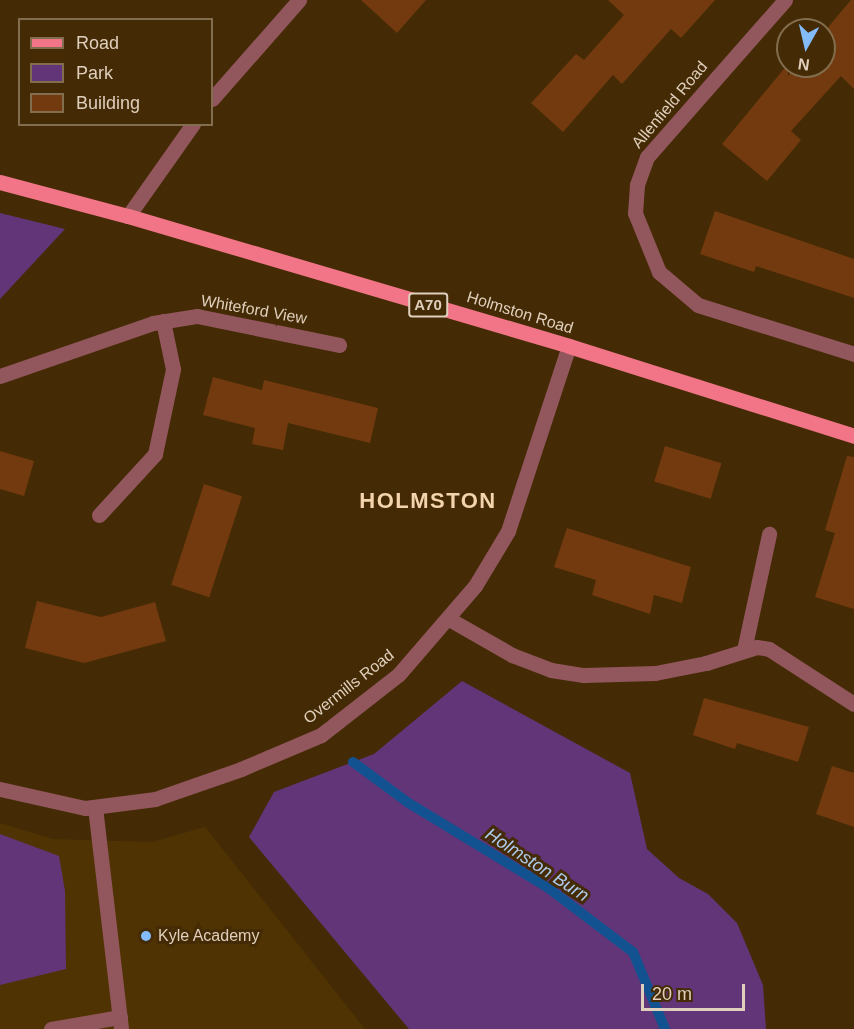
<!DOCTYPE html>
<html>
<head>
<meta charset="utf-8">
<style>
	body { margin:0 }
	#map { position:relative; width:854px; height:1029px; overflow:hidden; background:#442b05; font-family:Helvetica,sans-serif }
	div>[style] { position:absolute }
	.built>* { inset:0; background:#503303 }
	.green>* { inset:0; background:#623579 }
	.stream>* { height:10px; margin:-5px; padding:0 5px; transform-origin:5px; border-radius:5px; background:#135290 }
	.building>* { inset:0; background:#723a0e; transform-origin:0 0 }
	.minor>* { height:15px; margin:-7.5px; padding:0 7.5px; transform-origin:7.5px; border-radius:7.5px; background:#92565d }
	.major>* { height:15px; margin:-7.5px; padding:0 7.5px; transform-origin:7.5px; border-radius:7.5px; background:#f17587 }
	.dots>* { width:16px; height:16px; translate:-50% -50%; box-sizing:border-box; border:3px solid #442b05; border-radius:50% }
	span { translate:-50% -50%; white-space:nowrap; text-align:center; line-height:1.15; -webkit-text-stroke:6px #442b05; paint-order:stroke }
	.shield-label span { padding:2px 4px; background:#442b05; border:2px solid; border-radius:4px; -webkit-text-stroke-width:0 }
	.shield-label { font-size:15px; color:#dfcfbc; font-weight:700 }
	.street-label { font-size:16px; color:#dfcfbc }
	.poi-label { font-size:16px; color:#dfcfbc }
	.left { translate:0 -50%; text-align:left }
	.water-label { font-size:18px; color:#accaed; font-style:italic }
	.district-label { font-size:22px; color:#f4d4ad; font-weight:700; letter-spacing:1.5px }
	.legend { position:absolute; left:18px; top:18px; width:195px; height:108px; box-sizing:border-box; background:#442b05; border:2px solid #826d4e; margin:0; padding:8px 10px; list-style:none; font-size:18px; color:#dfcfbc }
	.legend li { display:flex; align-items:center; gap:12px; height:30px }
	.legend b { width:30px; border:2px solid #826d4e }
	.north { position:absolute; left:776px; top:18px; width:60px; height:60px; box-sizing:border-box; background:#442b05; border:2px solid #826d4e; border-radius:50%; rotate:188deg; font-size:16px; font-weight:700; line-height:24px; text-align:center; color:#dfcfbc }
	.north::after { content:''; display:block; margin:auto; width:21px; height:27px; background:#84bcfb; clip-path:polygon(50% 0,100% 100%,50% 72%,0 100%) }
	.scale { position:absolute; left:641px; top:984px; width:104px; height:27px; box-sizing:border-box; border:3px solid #dfcfbc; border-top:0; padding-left:8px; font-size:18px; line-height:21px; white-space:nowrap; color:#dfcfbc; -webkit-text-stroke:4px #442b05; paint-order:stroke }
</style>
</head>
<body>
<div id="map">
	<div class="built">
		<div style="clip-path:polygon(0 823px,53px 839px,152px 842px,205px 827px,365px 1029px,0 1029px)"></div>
	</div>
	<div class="green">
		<div style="clip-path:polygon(0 213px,65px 229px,0 299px)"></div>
		<div style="clip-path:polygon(462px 681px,630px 773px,647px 849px,679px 878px,708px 894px,737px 923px,763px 985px,766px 1029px,409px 1029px,249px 837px,274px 792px,374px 754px)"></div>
		<div style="clip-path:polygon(0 834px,59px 856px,65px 891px,66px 969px,0 985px)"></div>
	</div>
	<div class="stream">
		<div style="left:353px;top:762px;width:67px;rotate:36.5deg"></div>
		<div style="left:407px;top:802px;width:164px;rotate:31.3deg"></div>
		<div style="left:547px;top:887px;width:108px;rotate:37.1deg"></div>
		<div style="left:633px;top:952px;width:83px;rotate:67.4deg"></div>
	</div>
	<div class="building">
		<div style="clip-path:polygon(361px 0,426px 0,397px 33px)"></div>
		<div style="clip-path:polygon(608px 0,715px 0,681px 38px,671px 29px,622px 84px,613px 75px,563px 132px,531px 103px,576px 54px,584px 60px,624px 15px)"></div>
		<div style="clip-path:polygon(851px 0,854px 0,854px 89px,841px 76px,791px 131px,801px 140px,767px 181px,722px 144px,788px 64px,788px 76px,796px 66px,824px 66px,824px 32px)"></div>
		<div style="clip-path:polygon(715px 211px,854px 259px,854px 298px,756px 266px,754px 272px,700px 254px)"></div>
		<div style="clip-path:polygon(213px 377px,262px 390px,264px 380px,378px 408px,370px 443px,288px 423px,283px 450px,252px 444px,255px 428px,203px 415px)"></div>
		<div style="left:665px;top:446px;width:59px;height:37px;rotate:17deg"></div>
		<div style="clip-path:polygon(0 451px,34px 461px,24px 496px,0 489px)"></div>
		<div style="clip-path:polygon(847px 456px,854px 457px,854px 609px,815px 597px,835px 533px,825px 530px)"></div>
		<div style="left:204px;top:484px;width:40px;height:106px;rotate:18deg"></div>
		<div style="clip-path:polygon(567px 528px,691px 567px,682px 603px,654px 595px,650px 614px,592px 595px,596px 580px,554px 567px)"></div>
		<div style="clip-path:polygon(37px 601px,101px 617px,155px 602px,166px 641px,84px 663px,25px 648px)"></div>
		<div style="clip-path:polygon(704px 698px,809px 727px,798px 762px,737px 743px,735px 749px,693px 735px)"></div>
		<div style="clip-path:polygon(832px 766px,854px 773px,854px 827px,816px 814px)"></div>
	</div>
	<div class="minor">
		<div style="left:785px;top:0;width:209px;rotate:131.3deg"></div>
		<div style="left:647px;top:157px;width:30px;rotate:110deg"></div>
		<div style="left:637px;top:185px;width:28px;rotate:94deg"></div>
		<div style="left:635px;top:213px;width:64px;rotate:67.9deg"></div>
		<div style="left:659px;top:272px;width:51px;rotate:40.2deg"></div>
		<div style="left:698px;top:305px;width:164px;rotate:17.4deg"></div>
		<div style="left:212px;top:99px;width:132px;rotate:-48.7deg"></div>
		<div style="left:128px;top:216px;width:113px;rotate:-54.8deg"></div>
		<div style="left:0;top:376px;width:162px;rotate:-19.1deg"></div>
		<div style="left:153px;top:323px;width:45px;rotate:-9deg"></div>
		<div style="left:197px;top:316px;width:145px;rotate:11.5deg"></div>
		<div style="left:99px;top:515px;width:83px;rotate:-47.4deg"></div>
		<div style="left:155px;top:454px;width:87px;rotate:-78deg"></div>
		<div style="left:173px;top:369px;width:49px;rotate:-101.8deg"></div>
		<div style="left:449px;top:619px;width:73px;rotate:29.7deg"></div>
		<div style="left:512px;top:655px;width:42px;rotate:21deg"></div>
		<div style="left:551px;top:670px;width:33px;rotate:9deg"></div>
		<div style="left:584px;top:675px;width:71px;rotate:-1.6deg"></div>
		<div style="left:655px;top:673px;width:52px;rotate:-11.1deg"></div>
		<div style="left:706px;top:663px;width:53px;rotate:-17.4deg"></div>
		<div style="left:757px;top:647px;width:12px;rotate:9deg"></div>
		<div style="left:769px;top:649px;width:101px;rotate:32.9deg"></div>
		<div style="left:744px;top:650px;width:119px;rotate:-77.8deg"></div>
		<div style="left:0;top:789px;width:87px;rotate:12.6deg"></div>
		<div style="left:85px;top:808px;width:71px;rotate:-7.3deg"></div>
		<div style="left:155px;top:799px;width:91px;rotate:-19.2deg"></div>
		<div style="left:241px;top:769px;width:87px;rotate:-23deg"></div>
		<div style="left:321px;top:735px;width:99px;rotate:-38deg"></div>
		<div style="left:399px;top:674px;width:116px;rotate:-49.2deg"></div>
		<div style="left:475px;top:586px;width:64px;rotate:-59deg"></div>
		<div style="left:508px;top:531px;width:195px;rotate:-71.8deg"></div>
		<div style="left:95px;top:807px;width:224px;rotate:83.3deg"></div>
		<div style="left:51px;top:1029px;width:70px;rotate:-9.9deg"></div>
	</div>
	<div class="major">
		<div style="left:0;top:182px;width:132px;rotate:14.9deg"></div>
		<div style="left:128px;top:216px;width:460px;rotate:16.4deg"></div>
		<div style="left:569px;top:346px;width:299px;rotate:17.5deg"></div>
	</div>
	<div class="dots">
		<div style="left:146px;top:936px;background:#84bcfb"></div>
	</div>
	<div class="shield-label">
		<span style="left:428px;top:305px">A70</span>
	</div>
	<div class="street-label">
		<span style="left:670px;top:105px;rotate:-50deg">Allenfield Road</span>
		<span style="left:254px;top:310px;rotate:10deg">Whiteford View</span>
		<span style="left:520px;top:313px;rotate:17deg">Holmston Road</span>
		<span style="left:349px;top:687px;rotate:-38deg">Overmills Road</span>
	</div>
	<div class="poi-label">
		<span class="left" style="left:158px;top:936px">Kyle Academy</span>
	</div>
	<div class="water-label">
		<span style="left:537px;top:865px;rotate:33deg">Holmston Burn</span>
	</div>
	<div class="district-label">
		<span style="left:428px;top:501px">HOLMSTON</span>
	</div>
	<ul class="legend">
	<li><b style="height:8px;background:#f17587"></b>Road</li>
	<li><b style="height:16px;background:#623579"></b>Park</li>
	<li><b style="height:16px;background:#723a0e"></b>Building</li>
	</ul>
	<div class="north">N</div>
	<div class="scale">20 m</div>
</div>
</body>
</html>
